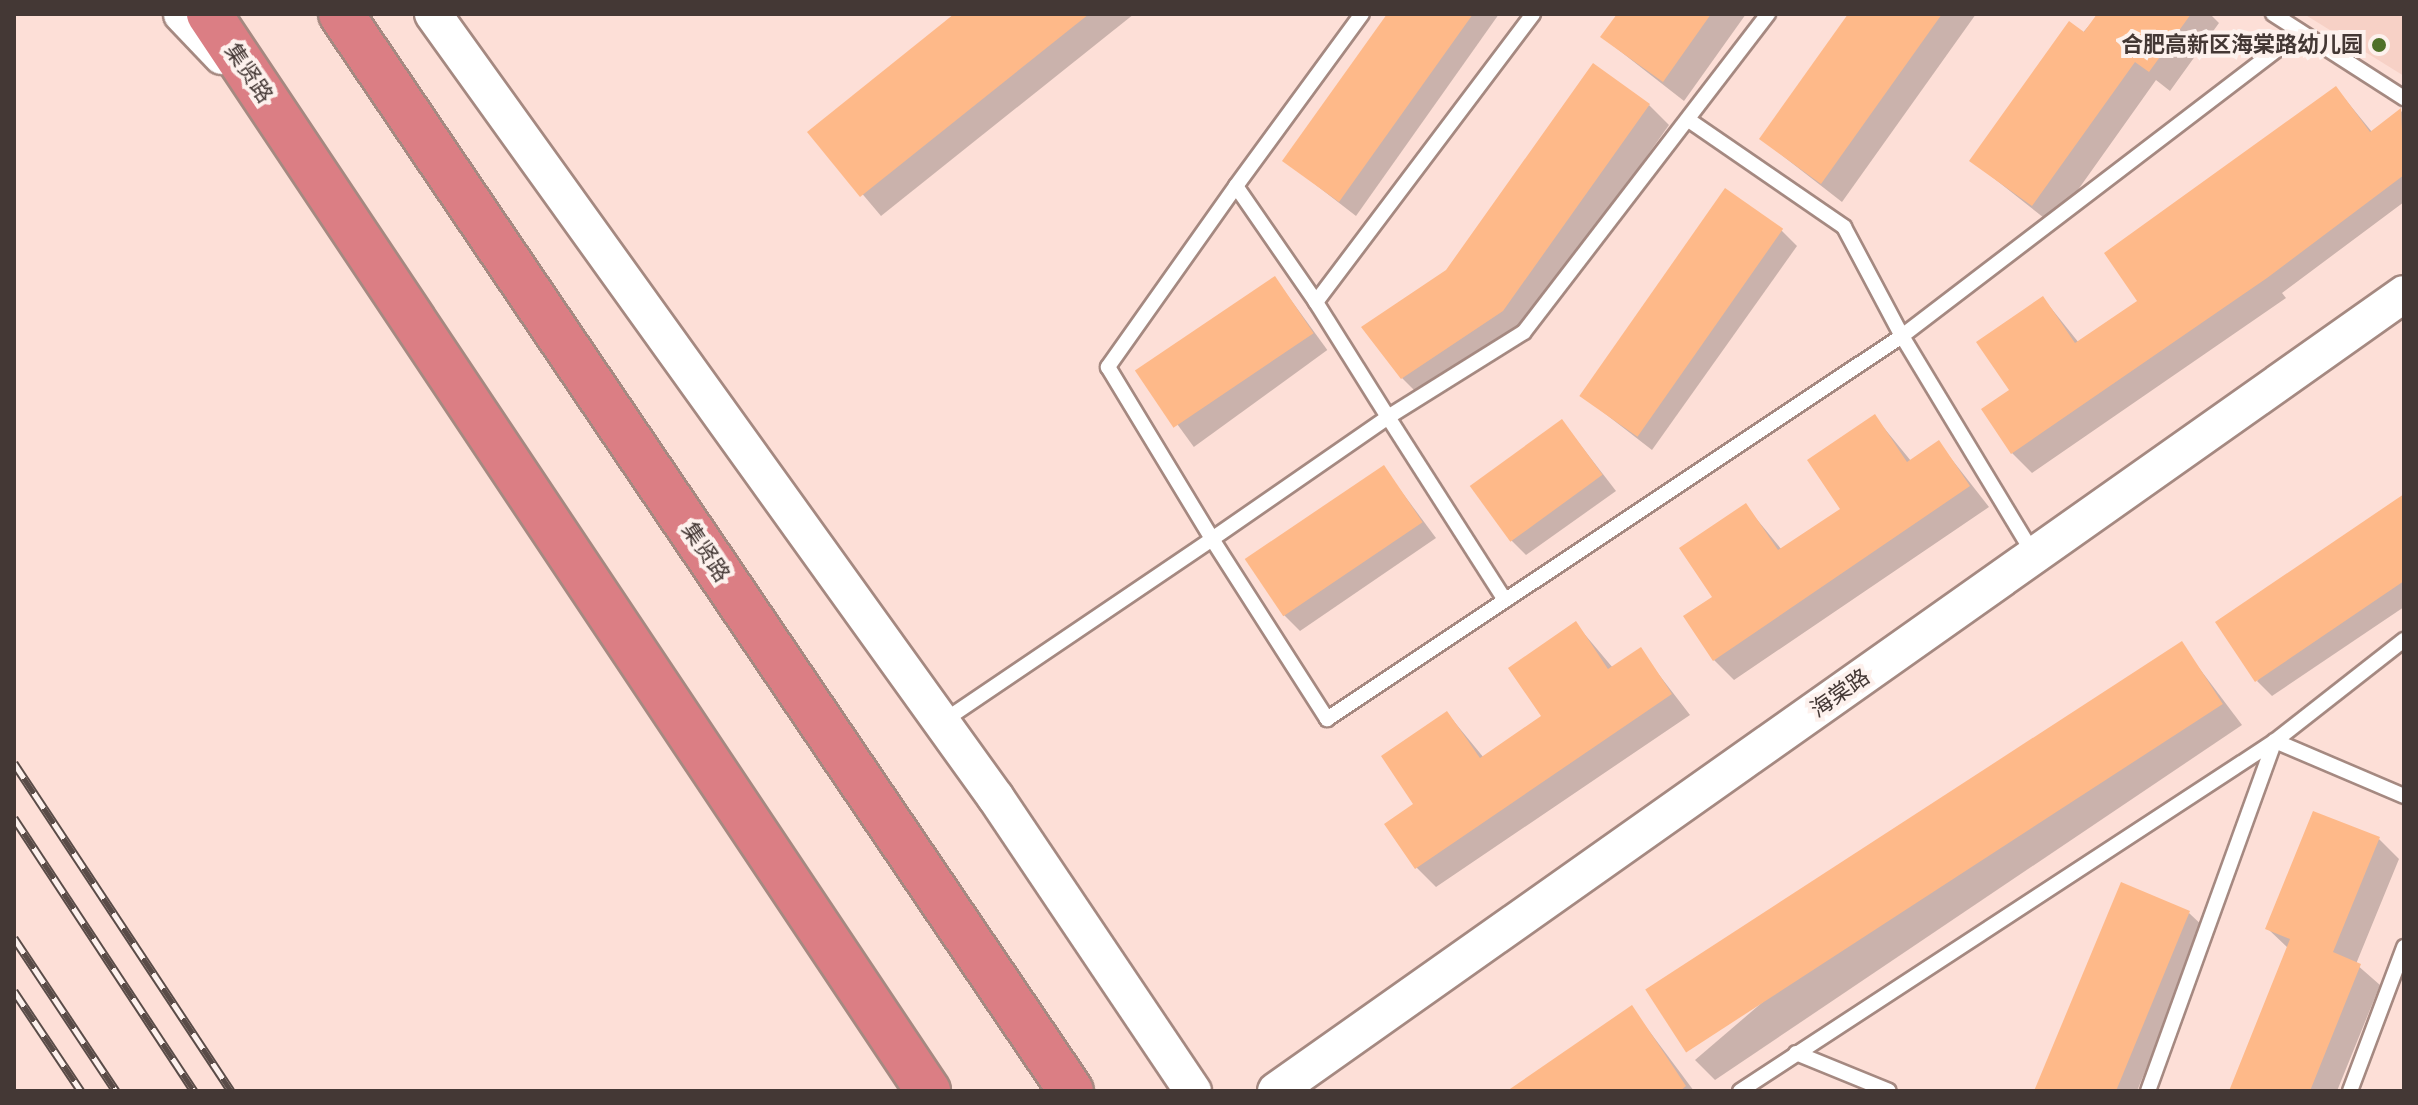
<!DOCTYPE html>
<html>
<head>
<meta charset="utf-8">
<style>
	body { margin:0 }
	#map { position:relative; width:2418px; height:1105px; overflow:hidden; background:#fddfd7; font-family:Poppins,"Noto Sans SC",sans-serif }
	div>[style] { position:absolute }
	.built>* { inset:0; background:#f7d1c6 }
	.shadow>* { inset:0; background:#0003; transform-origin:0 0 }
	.building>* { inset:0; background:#feb989; transform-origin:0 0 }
	.roads { filter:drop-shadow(2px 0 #a58981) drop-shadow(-2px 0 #a58981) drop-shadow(0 2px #a58981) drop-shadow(0 -2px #a58981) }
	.service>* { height:14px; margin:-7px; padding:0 7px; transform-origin:7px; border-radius:7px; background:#fff }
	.tertiary>* { height:36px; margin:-18px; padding:0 18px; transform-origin:18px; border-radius:18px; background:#fff }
	.trunk>* { height:44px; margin:-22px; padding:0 22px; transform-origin:22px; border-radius:22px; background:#db7e84 }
	.rail>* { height:9px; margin-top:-4.5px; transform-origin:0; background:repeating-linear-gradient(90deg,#fdf1ed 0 18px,#5a4c48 0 36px); box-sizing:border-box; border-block:2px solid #5a4c48 }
	.dots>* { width:22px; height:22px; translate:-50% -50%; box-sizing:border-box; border:4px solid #fdf1ed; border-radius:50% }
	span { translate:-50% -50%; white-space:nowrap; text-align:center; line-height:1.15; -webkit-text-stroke:8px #fdf1ed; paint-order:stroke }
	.poi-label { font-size:22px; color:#443835; font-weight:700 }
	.right { translate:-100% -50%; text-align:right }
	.street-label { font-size:22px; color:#443835 }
	.frame { position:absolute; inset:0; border:16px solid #443835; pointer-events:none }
</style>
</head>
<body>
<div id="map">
	<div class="built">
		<div style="clip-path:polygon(2305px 14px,2404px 14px,2404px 76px,2304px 14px)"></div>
	</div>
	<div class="shadow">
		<div style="clip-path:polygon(957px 14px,1134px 14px,881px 216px,810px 132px)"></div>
		<div style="clip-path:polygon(1389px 14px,1499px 14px,1356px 216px,1285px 161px)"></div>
		<div style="clip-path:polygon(1619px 14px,1746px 14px,1684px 101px,1602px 37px)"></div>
		<div style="clip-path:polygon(1850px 14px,1976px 14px,1842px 202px,1761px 139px)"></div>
		<div style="clip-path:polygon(2099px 14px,2210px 14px,2219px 23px,2170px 91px,2156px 80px,2053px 225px,1972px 161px)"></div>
		<div style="clip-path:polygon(2336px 88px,2372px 132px,2401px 111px,2404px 114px,2404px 202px,2282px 293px,2286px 298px,2032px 473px,2012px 453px,2012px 390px,2043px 298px,2079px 343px,2139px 302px)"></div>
		<div style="clip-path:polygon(1649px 105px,1669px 125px,1523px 331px,1422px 398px,1402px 378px,1448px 272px)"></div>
		<div style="clip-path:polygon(1781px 230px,1797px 246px,1652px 450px,1581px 395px)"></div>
		<div style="left:1275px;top:278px;width:89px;height:165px;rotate:54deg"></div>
		<div style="clip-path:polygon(1875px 417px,1911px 461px,1939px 443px,1989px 507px,1734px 680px,1714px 660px,1714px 597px,1745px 505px,1782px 550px,1843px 510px)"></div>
		<div style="clip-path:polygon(1562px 421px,1616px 491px,1526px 555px,1511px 540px)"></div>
		<div style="clip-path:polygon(1384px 468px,1436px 538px,1300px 631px,1284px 615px)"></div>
		<div style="clip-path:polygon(2404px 496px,2404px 607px,2272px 696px,2257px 681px)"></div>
		<div style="clip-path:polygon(1576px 624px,1613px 668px,1640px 650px,1690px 715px,1436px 887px,1416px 867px,1416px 805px,1447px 713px,1484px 758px,1544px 717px)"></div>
		<div style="clip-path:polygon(2181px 644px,2242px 725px,1715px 1080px,1695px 1060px)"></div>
		<div style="clip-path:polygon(2379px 839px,2399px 859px,2356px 964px,2380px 985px,2337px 1091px,2231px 1091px,2289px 949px,2268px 929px)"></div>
		<div style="clip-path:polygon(2189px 913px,2205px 928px,2137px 1091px,2036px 1091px)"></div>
		<div style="clip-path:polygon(1632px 1008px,1694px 1091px,1511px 1091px)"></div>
	</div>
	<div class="building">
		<div style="clip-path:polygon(954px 14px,1089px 14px,860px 197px,807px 132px)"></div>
		<div style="clip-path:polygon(1387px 14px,1473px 14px,1339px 202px,1282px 161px)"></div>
		<div style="clip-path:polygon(1617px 14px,1711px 14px,1663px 82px,1600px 37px)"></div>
		<div style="clip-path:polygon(1848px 14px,1942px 14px,1821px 184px,1759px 139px)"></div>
		<div style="clip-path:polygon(2097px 14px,2191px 14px,2149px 72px,2135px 62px,2032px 206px,1969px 161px,2069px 21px,2084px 32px)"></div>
		<div style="clip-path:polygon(1593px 63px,1650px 104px,1503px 311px,1401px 379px,1361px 327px,1446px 270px)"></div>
		<div style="clip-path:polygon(2336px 86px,2370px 132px,2401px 108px,2404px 175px,2267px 278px,2011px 454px,1981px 409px,2009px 390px,1976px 342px,2043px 296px,2075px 343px,2137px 301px,2104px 253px)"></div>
		<div style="left:1725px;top:188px;width:71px;height:254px;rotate:35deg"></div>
		<div style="left:1275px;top:276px;width:69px;height:169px;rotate:56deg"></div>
		<div style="clip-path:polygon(1875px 414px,1907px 462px,1939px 440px,1970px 486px,1713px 661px,1683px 616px,1712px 597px,1679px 548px,1746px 503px,1778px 550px,1840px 509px,1807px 460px)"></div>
		<div style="left:1562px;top:419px;width:69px;height:114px;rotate:54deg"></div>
		<div style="left:1384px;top:465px;width:69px;height:168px;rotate:56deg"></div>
		<div style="clip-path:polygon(2404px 494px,2404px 581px,2255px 682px,2215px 622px)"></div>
		<div style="clip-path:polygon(1576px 621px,1608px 669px,1641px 647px,1672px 694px,1415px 869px,1384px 824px,1413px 804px,1381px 756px,1447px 711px,1480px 758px,1541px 716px,1508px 668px)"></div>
		<div style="left:2182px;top:641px;width:75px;height:640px;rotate:57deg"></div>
		<div style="clip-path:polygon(2313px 811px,2380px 837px,2333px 952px,2361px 964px,2310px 1091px,2229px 1091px,2290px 939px,2265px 929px)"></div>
		<div style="clip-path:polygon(2121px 882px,2190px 911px,2116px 1091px,2034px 1091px)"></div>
		<div style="clip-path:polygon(1632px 1005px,1686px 1086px,1680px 1091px,1507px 1091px)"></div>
	</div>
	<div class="roads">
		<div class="service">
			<div style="left:2273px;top:14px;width:156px;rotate:32.7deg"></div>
			<div style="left:1690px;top:121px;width:187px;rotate:34.5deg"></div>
			<div style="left:1844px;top:227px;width:123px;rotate:62deg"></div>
			<div style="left:1902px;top:336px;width:501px;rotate:-37.37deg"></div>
			<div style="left:1236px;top:186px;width:213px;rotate:-53.8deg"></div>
			<div style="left:1316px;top:302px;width:361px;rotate:-53deg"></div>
			<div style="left:1505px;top:600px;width:217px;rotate:-122.6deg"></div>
			<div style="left:1388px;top:417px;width:136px;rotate:-122.1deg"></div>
			<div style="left:1316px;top:302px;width:141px;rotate:-124.6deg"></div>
			<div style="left:1236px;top:186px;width:222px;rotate:125.3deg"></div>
			<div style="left:1108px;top:367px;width:201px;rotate:58.8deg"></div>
			<div style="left:1212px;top:539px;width:214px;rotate:-34.7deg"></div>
			<div style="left:1388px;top:417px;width:160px;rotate:-32deg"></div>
			<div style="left:1524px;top:332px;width:401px;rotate:-52.5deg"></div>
			<div style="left:942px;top:722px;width:326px;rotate:-34.1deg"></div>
			<div style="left:1212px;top:539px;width:214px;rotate:57.4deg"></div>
			<div style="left:1327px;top:719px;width:691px;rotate:-33.67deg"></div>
			<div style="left:1902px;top:336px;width:256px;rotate:58.9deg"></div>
			<div style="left:1796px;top:1053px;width:100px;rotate:22.2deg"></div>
			<div style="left:1740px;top:1091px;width:639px;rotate:-33.19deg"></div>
			<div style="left:2275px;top:741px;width:164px;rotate:-38.1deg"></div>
			<div style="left:2148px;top:1091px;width:372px;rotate:-70.1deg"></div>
			<div style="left:2275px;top:741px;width:140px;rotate:23.1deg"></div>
			<div style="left:2350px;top:1091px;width:154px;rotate:-69.4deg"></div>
		</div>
		<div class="tertiary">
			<div style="left:182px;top:14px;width:58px;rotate:46.4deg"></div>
			<div style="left:433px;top:14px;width:965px;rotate:54.32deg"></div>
			<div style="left:996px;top:798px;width:353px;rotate:56.1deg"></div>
			<div style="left:1276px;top:1091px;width:1381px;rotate:-35.24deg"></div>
		</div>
		<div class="trunk">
			<div style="left:209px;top:14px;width:1295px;rotate:56.27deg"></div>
			<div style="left:341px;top:14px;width:1301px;rotate:55.87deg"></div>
		</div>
	</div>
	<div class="rail">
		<div style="left:14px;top:763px;width:393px;rotate:56.5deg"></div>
		<div style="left:14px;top:818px;width:327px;rotate:56.6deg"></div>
		<div style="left:14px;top:938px;width:184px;rotate:56.3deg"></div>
		<div style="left:14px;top:991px;width:120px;rotate:56.2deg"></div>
	</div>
	<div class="dots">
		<div style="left:2379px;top:45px;background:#4f7129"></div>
	</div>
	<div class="poi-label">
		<span class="right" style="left:2363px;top:45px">合肥高新区海棠路幼儿园</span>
	</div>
	<div class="street-label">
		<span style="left:249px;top:73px;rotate:56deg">集贤路</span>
		<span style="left:706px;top:552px;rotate:56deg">集贤路</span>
		<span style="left:1840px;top:693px;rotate:-35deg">海棠路</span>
	</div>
	<div class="frame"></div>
</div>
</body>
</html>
